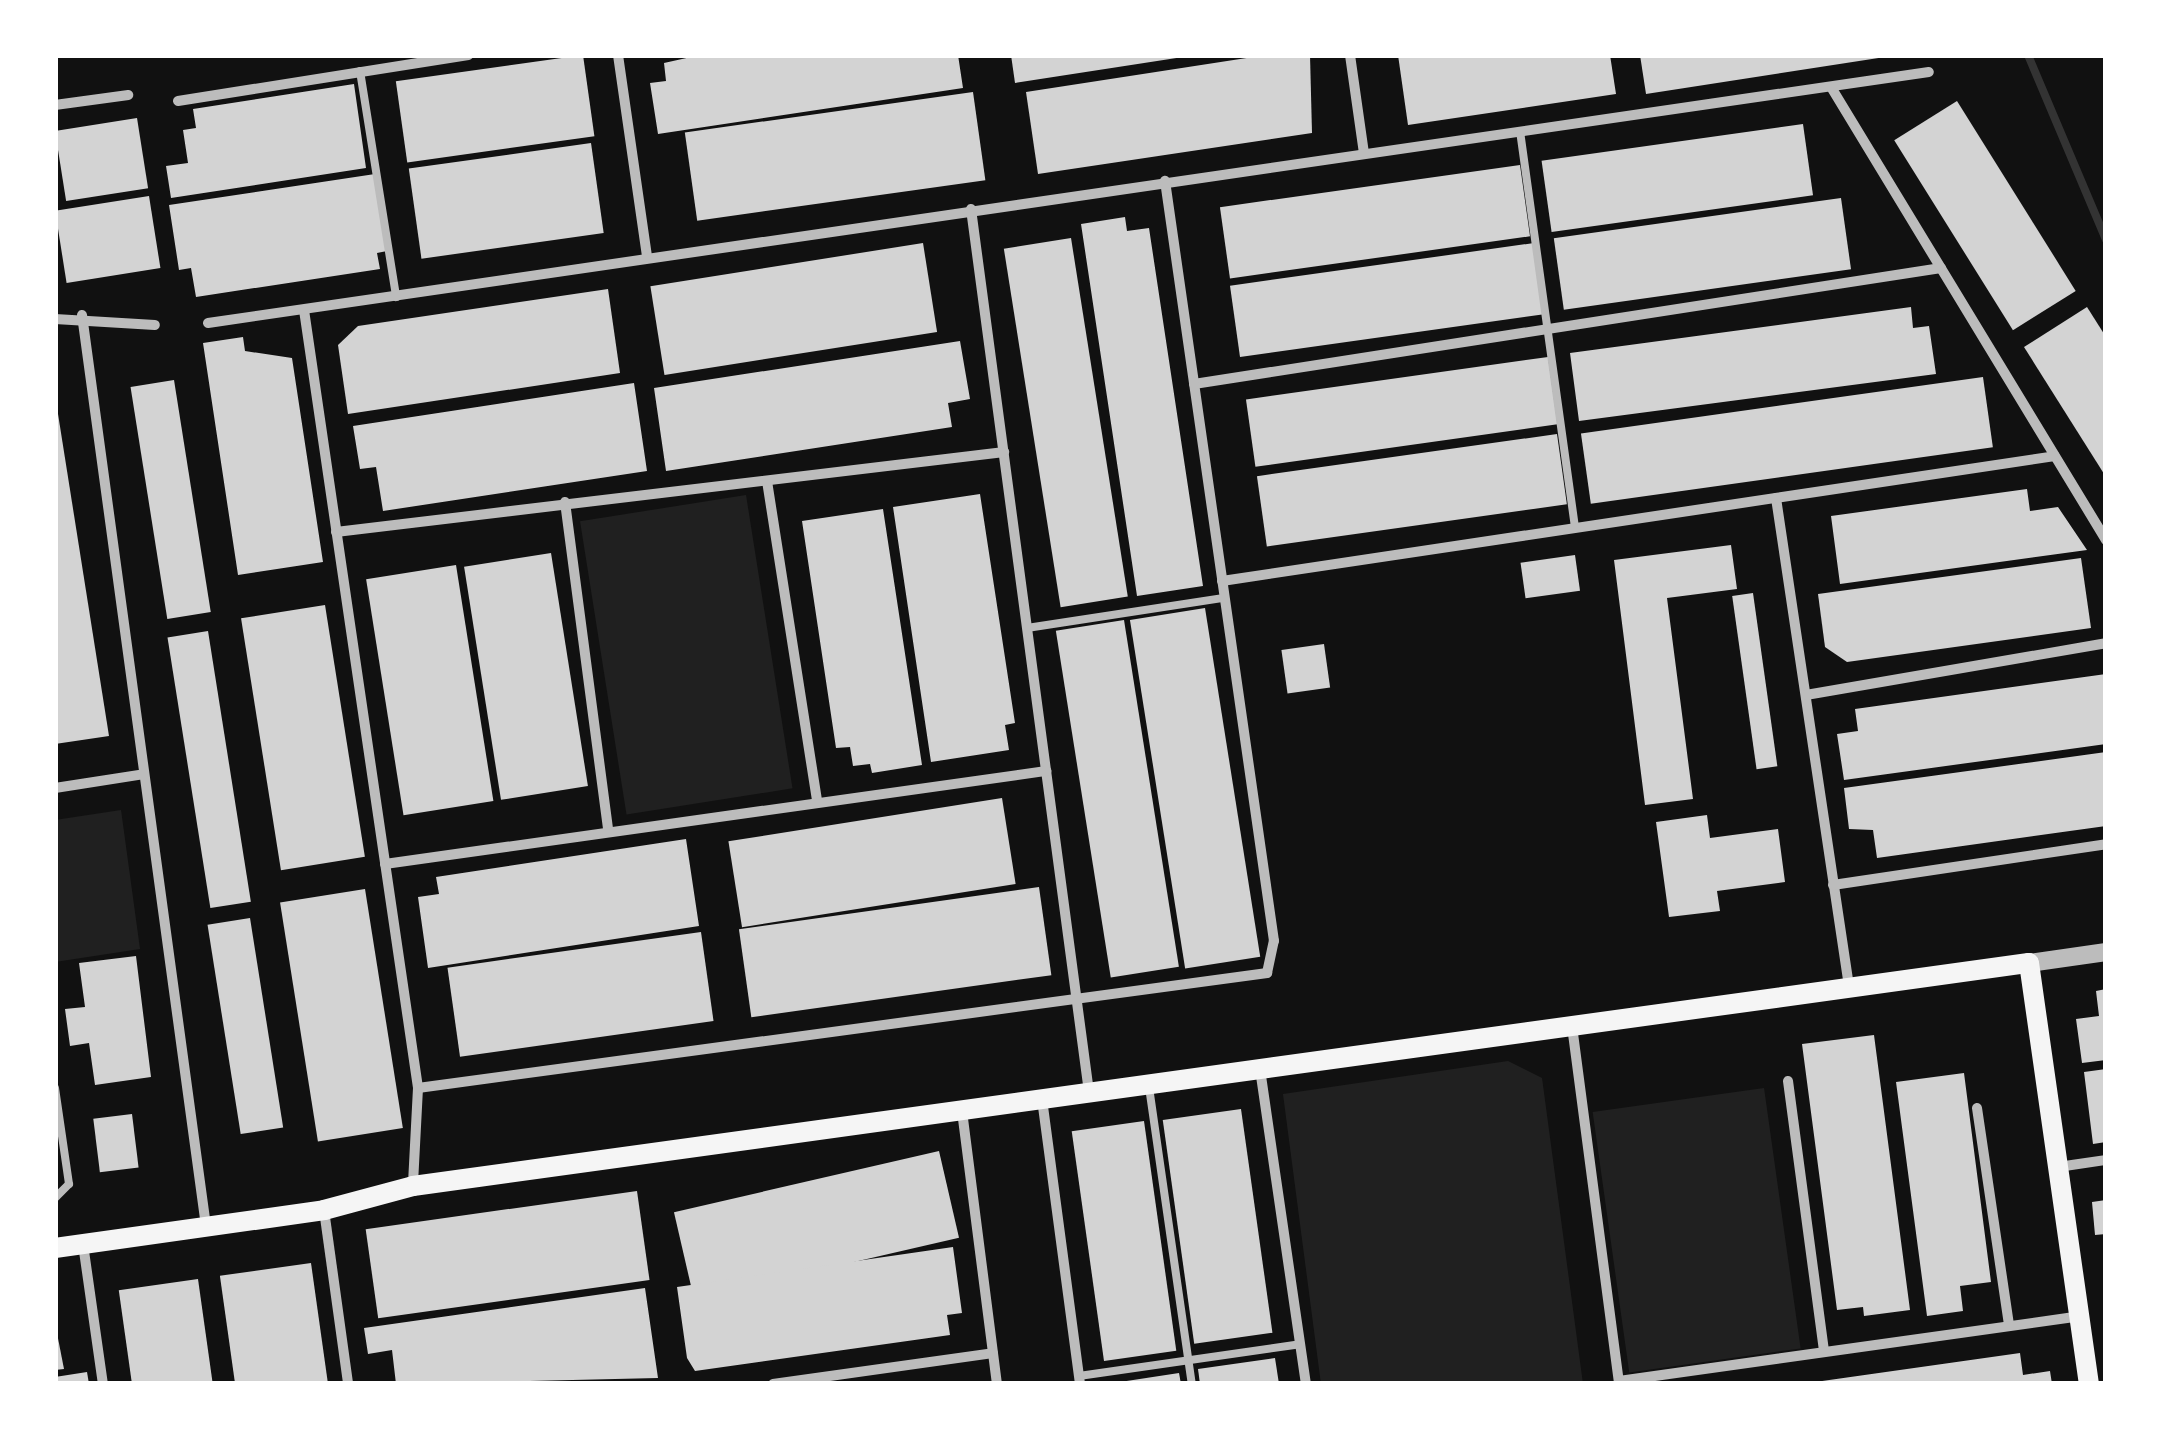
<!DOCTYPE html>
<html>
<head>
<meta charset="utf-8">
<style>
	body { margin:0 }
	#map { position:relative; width:2161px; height:1439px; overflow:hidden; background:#111; font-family:"Archivo Narrow",sans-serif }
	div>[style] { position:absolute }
	.green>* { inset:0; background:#202020; transform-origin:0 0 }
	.stream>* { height:8px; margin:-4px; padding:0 4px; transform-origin:4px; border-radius:4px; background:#333 }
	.building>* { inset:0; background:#d3d3d3; transform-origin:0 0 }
	.service>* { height:8px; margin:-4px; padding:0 4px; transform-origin:4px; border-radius:4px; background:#bcbcbc }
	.minor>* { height:10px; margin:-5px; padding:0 5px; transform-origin:5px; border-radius:5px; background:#bcbcbc }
	.tertiary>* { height:18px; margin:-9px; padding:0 9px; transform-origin:9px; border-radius:9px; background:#bcbcbc }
	.secondary>* { height:20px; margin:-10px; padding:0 10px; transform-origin:10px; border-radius:10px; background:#f5f5f5 }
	span { translate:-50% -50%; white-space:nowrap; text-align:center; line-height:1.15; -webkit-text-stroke:8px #fff; paint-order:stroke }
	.frame { position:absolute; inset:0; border:58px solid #fff; pointer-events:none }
</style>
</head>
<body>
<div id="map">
	<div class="green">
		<div style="left:746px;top:495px;width:297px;height:168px;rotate:81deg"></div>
		<div style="clip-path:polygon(121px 810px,140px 949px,55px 962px,55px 820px)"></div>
		<div style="clip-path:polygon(1508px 1061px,1542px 1078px,1583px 1384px,1321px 1384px,1283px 1094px)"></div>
		<div style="left:1764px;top:1088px;width:263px;height:173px;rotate:82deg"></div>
	</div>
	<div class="stream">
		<div style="left:2028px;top:55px;width:201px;rotate:67.1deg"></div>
	</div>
	<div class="building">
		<div style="left:583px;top:55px;width:82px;height:189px;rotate:82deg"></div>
		<div style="clip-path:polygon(700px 55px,958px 55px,963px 88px,658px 134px,650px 83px,666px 81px,664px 63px)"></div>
		<div style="clip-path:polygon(1011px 55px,1183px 55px,1183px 57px,1015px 83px)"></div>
		<div style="clip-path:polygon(1266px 55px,1310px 55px,1312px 133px,1038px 174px,1026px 92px)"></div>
		<div style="clip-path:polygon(1398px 55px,1610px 55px,1616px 94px,1408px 125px)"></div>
		<div style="clip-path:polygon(1640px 55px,1885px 55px,1885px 57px,1646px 94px)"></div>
		<div style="clip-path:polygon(354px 84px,366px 168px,171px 198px,166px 166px,188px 163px,183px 130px,196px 128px,193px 109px)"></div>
		<div style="left:973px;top:92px;width:89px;height:291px;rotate:82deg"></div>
		<div style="left:1957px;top:101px;width:224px;height:74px;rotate:58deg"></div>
		<div style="left:137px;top:118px;width:71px;height:83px;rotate:81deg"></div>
		<div style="left:1803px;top:124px;width:72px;height:264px;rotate:82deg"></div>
		<div style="left:591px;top:143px;width:91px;height:184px;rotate:82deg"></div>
		<div style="left:1520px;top:165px;width:72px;height:303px;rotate:82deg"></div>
		<div style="clip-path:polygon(375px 174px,387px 251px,377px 253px,380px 269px,196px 297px,191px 268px,179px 270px,169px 205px)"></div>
		<div style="left:149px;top:196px;width:73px;height:95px;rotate:81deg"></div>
		<div style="left:1841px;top:198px;width:72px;height:290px;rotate:82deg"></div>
		<div style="clip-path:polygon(1125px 217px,1127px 231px,1149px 228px,1203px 586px,1137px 596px,1081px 224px)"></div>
		<div style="left:1071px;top:238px;width:363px;height:68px;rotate:81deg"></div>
		<div style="left:923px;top:243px;width:90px;height:276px;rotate:81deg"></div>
		<div style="left:1534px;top:243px;width:72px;height:307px;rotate:82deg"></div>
		<div style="clip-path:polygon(608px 289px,620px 373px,348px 414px,338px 345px,358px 326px)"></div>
		<div style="clip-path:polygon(1911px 307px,1913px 328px,1929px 326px,1936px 374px,1579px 421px,1570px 353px)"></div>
		<div style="clip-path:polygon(2087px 307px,2106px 337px,2106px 477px,2024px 347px)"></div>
		<div style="clip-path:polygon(243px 337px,245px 351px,292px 358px,323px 562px,238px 575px,203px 343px)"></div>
		<div style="clip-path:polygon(960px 341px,970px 399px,948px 403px,952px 427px,666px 471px,654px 388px)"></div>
		<div style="left:1548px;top:357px;width:68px;height:305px;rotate:82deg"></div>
		<div style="left:1983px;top:377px;width:71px;height:406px;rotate:82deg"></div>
		<div style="left:174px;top:380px;width:235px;height:44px;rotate:81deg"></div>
		<div style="clip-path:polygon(634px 383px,647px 471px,383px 511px,376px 467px,360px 469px,353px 426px)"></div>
		<div style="clip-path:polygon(55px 395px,109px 736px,55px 744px)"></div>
		<div style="left:1557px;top:434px;width:71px;height:303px;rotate:82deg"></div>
		<div style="clip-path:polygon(2027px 489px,2030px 511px,2058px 507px,2087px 550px,1840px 584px,1831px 516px)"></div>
		<div style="clip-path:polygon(980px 494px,1015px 723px,1005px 725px,1009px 750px,931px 762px,893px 507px)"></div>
		<div style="clip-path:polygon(883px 509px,922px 765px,872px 773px,870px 764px,853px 766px,850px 747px,836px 748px,802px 521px)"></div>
		<div style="clip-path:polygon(1731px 545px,1737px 589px,1667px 598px,1693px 799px,1645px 805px,1614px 560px)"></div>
		<div style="left:551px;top:553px;width:236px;height:88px;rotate:81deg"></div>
		<div style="left:1575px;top:555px;width:36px;height:55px;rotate:82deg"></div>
		<div style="clip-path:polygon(2081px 558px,2091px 628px,1847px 662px,1825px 647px,1818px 594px)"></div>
		<div style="left:456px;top:565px;width:239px;height:91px;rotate:81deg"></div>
		<div style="left:1753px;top:593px;width:175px;height:21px;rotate:82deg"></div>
		<div style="left:325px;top:605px;width:255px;height:85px;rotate:81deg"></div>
		<div style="left:1205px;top:608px;width:353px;height:76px;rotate:81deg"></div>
		<div style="left:1124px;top:620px;width:351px;height:69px;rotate:81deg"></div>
		<div style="left:208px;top:631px;width:274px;height:41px;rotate:81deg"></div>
		<div style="left:1324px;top:644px;width:44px;height:43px;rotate:82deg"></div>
		<div style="clip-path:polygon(2106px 674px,2106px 744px,1844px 780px,1837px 734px,1858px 731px,1855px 709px)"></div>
		<div style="clip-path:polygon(2106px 752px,2106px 826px,1877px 858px,1873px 830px,1849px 829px,1844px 788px)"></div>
		<div style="left:1002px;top:798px;width:87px;height:277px;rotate:81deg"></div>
		<div style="clip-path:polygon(1707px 815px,1710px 838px,1778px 829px,1785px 882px,1717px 891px,1720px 911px,1669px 917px,1656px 822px)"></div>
		<div style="clip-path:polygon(686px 839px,699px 926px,428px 968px,418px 897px,439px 894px,436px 877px)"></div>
		<div style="left:1039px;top:887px;width:89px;height:303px;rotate:82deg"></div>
		<div style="left:365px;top:889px;width:242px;height:86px;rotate:81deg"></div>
		<div style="left:250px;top:918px;width:212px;height:43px;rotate:81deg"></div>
		<div style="left:701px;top:932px;width:90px;height:256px;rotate:82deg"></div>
		<div style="clip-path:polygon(136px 956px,151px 1077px,95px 1085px,89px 1043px,70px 1046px,65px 1009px,85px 1007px,79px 963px)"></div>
		<div style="clip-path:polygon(2106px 989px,2106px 1060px,2082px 1063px,2076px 1019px,2099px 1016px,2096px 991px)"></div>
		<div style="clip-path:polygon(1874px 1035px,1910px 1310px,1864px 1316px,1863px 1307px,1837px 1310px,1802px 1044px)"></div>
		<div style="clip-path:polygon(2106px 1069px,2106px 1142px,2093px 1144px,2084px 1072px)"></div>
		<div style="clip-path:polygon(1964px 1073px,1991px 1282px,1960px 1286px,1963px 1311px,1927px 1316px,1896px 1082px)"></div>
		<div style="left:1241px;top:1109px;width:226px;height:79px;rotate:82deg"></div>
		<div style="left:132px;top:1114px;width:54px;height:39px;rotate:83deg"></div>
		<div style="left:1144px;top:1121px;width:232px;height:73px;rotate:82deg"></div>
		<div style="left:939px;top:1151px;width:89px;height:272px;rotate:77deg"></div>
		<div style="left:637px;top:1191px;width:90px;height:274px;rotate:82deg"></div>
		<div style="clip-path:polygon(2106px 1200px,2106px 1234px,2095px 1235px,2092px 1202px)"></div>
		<div style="clip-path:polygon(953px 1247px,962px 1313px,947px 1315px,950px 1335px,695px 1371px,687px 1358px,677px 1287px)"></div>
		<div style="left:311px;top:1263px;width:122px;height:92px;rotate:82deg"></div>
		<div style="left:198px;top:1279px;width:106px;height:80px;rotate:82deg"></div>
		<div style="clip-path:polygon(645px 1288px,658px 1378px,396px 1384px,392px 1350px,368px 1354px,364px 1328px)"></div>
		<div style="clip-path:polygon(55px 1323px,64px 1369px,55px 1370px)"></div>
		<div style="clip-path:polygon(2020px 1353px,2023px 1375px,2050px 1371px,2052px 1384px,1801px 1384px)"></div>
		<div style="clip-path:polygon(1275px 1358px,1279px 1384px,1200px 1384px,1198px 1369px)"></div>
		<div style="clip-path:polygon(87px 1372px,89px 1384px,55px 1384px,55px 1377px)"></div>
		<div style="clip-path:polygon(1179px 1373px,1181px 1384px,1120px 1384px,1120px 1382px)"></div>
	</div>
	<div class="service">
		<div style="left:360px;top:71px;width:229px;rotate:80.9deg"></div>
		<div style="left:1520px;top:131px;width:400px;rotate:82.1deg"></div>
		<div style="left:1027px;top:628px;width:199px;rotate:-8.7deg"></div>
		<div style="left:1149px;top:1087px;width:300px;rotate:81.8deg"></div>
		<div style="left:55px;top:1088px;width:97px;rotate:81.7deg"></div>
		<div style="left:69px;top:1184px;width:20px;rotate:135deg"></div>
		<div style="left:1079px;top:1376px;width:223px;rotate:-8.2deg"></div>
	</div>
	<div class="minor">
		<div style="left:618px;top:55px;width:203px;rotate:81.8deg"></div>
		<div style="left:1350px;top:55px;width:99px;rotate:81.9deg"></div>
		<div style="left:1831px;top:87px;width:530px;rotate:58.74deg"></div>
		<div style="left:178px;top:101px;width:294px;rotate:-9deg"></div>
		<div style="left:55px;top:105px;width:74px;rotate:-7.8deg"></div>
		<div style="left:971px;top:209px;width:891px;rotate:82.39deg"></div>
		<div style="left:304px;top:310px;width:786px;rotate:81.66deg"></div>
		<div style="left:418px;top:1088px;width:97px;rotate:93deg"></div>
		<div style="left:82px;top:315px;width:919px;rotate:82.25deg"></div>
		<div style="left:55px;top:319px;width:100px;rotate:3.4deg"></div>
		<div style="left:208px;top:323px;width:1739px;rotate:-8.3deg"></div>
		<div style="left:1194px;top:384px;width:756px;rotate:-8.83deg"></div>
		<div style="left:767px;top:481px;width:324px;rotate:81.1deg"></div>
		<div style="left:1776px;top:498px;width:494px;rotate:81.5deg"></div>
		<div style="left:565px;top:502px;width:331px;rotate:82.5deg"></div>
		<div style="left:336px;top:532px;width:673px;rotate:-6.83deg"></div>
		<div style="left:1222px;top:581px;width:842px;rotate:-8.53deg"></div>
		<div style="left:1806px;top:695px;width:304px;rotate:-9.8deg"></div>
		<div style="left:55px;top:788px;width:90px;rotate:-8.9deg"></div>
		<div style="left:385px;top:864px;width:668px;rotate:-8.01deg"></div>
		<div style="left:1833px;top:885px;width:276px;rotate:-8.5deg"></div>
		<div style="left:1572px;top:1026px;width:361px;rotate:82.5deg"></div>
		<div style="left:1260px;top:1069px;width:318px;rotate:81.7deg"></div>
		<div style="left:1788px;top:1081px;width:272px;rotate:82.4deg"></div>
		<div style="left:418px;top:1088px;width:857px;rotate:-7.71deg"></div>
		<div style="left:1267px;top:973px;width:33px;rotate:-78deg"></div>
		<div style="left:1274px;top:941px;width:768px;rotate:-98.16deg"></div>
		<div style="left:1042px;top:1099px;width:288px;rotate:82.4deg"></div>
		<div style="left:1977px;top:1108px;width:219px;rotate:81.6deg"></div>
		<div style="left:962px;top:1111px;width:275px;rotate:82.7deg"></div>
		<div style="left:2058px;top:1167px;width:49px;rotate:-8.3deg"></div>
		<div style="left:324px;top:1210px;width:176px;rotate:82.1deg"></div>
		<div style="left:83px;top:1244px;width:141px;rotate:81.9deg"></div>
		<div style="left:1619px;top:1381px;width:465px;rotate:-8deg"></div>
		<div style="left:773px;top:1384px;width:222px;rotate:-8deg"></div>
	</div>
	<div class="tertiary">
		<div style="left:2029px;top:963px;width:78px;rotate:-8.1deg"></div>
	</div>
	<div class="secondary">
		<div style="left:55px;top:1248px;width:272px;rotate:-8deg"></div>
		<div style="left:324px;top:1210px;width:92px;rotate:-15.1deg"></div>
		<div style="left:413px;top:1186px;width:1631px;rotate:-7.86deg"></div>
		<div style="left:2029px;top:963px;width:425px;rotate:81.9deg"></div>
	</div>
	<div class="frame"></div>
</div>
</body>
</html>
